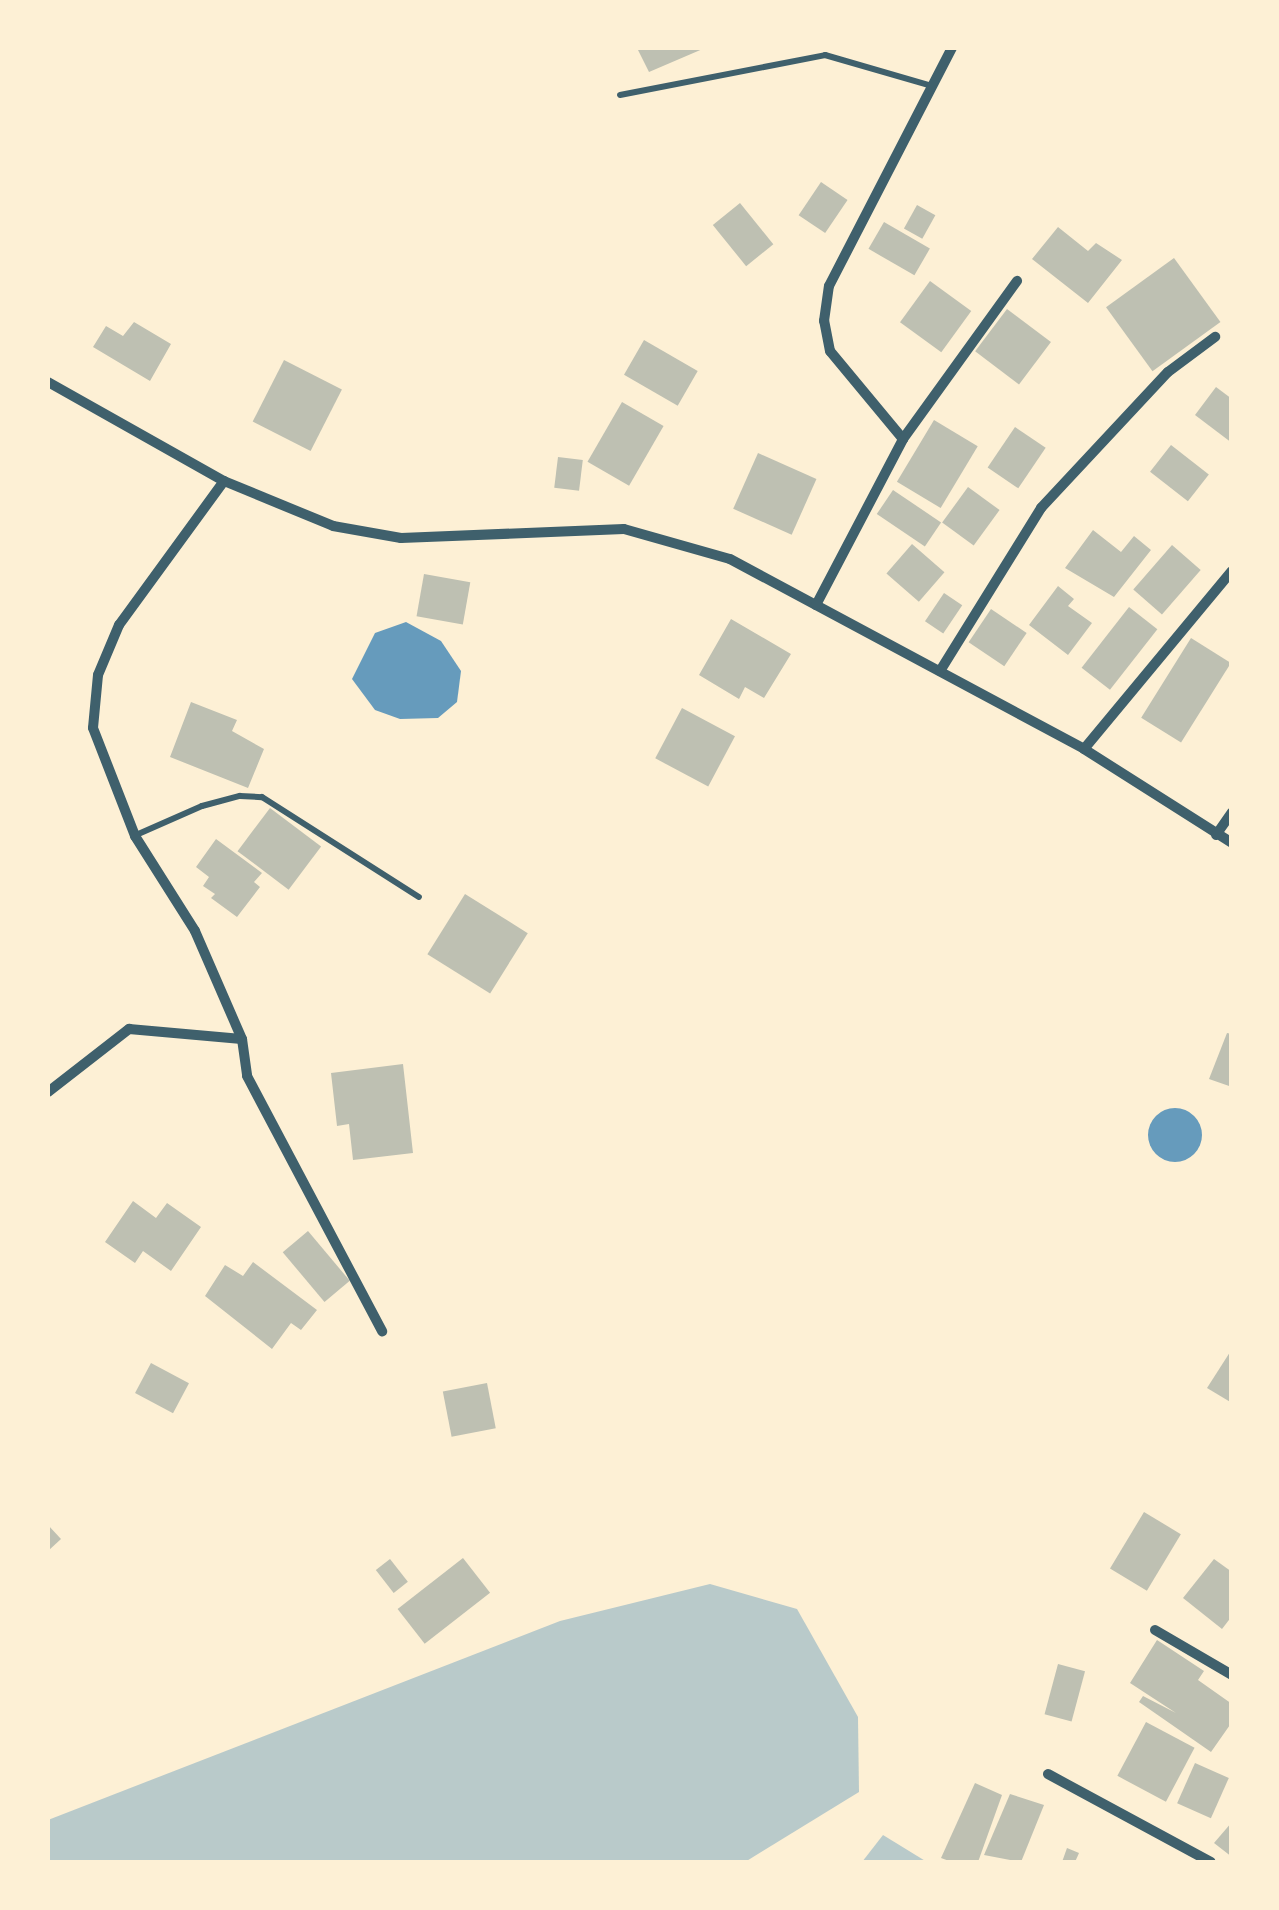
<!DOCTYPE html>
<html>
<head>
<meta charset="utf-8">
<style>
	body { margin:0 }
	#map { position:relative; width:1279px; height:1910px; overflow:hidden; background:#fdf0d5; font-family:Quicksand,sans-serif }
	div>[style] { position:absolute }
	.green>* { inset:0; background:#b9caca }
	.water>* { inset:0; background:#669bbc }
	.round { border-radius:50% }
	.building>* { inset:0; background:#bec0b2; transform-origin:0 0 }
	.service>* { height:6px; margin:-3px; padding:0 3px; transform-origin:3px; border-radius:3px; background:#3f606c }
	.minor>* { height:10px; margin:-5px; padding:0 5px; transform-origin:5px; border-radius:5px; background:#3f606c }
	span { translate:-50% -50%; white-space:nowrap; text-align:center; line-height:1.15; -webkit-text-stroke:10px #fdf0d5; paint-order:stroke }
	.frame { position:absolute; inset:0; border:50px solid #fdf0d5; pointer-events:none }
</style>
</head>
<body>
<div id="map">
	<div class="green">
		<div style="clip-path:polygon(710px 1584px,797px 1609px,858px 1717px,859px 1792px,745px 1862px,48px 1862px,48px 1820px,560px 1621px)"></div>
		<div style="clip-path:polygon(883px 1835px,927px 1862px,862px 1862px)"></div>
	</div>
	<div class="water">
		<div style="clip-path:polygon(406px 622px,441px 641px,461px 671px,457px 702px,438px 718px,400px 719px,375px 710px,352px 679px,375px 633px)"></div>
		<div class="round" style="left:1148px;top:1108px;width:54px;height:54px"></div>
	</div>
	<div class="building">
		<div style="clip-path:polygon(637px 48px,705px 48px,649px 72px)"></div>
		<div style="left:821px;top:182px;width:32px;height:40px;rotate:34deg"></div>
		<div style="left:740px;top:203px;width:53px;height:35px;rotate:51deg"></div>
		<div style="left:917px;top:205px;width:21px;height:27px;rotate:29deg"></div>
		<div style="left:884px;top:222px;width:53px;height:31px;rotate:30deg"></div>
		<div style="clip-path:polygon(1058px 227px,1088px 251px,1096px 243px,1122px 260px,1088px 303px,1032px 259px)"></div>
		<div style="left:1174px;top:258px;width:79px;height:84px;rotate:54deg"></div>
		<div style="left:930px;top:281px;width:51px;height:51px;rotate:36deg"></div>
		<div style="left:1007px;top:309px;width:55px;height:53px;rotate:37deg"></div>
		<div style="clip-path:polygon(134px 322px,171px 344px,150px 381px,93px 347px,106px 326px,123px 336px)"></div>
		<div style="left:644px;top:340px;width:62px;height:40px;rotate:30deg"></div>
		<div style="left:284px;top:360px;width:65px;height:69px;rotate:27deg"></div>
		<div style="clip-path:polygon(1216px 387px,1232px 399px,1232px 443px,1195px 415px)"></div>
		<div style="left:622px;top:402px;width:48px;height:69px;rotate:30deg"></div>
		<div style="left:934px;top:420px;width:51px;height:72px;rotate:31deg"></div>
		<div style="left:1015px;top:427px;width:37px;height:49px;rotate:34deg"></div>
		<div style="left:1171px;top:445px;width:48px;height:34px;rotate:38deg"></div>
		<div style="left:758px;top:453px;width:64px;height:61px;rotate:24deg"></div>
		<div style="left:558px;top:457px;width:25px;height:31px;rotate:7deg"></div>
		<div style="left:968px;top:487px;width:39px;height:44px;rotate:36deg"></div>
		<div style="left:893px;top:490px;width:58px;height:29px;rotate:34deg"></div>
		<div style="clip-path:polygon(1093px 530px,1121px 552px,1134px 536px,1151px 550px,1114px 597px,1065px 568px)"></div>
		<div style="left:912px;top:544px;width:43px;height:39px;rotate:41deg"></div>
		<div style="left:1172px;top:545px;width:38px;height:59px;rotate:41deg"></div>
		<div style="left:424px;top:574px;width:47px;height:43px;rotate:10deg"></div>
		<div style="clip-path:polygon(1058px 586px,1074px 599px,1068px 606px,1092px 623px,1068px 655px,1029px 625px)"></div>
		<div style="left:944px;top:593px;width:22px;height:34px;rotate:34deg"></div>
		<div style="left:1129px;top:607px;width:36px;height:77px;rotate:38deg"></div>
		<div style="left:991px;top:609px;width:43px;height:40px;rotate:34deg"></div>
		<div style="clip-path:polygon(731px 619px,791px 654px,764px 698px,745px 687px,739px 699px,699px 675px)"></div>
		<div style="left:1191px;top:638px;width:47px;height:94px;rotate:32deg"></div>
		<div style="clip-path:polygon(191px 702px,237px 720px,232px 731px,264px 749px,248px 788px,170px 757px)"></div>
		<div style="left:682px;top:708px;width:60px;height:57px;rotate:28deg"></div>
		<div style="left:270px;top:808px;width:64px;height:54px;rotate:37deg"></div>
		<div style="clip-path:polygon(216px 839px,262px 873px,254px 882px,260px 887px,237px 917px,211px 898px,215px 894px,203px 886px,209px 877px,196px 867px)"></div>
		<div style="left:465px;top:894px;width:74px;height:71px;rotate:32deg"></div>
		<div style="clip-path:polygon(1227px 1033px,1232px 1034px,1232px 1087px,1209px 1079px)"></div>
		<div style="clip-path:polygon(403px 1064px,413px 1153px,353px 1160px,349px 1124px,337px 1126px,331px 1073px)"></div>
		<div style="clip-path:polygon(133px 1201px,156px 1218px,167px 1203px,201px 1227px,171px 1271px,143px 1251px,135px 1263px,105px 1242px)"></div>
		<div style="left:308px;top:1231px;width:65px;height:33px;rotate:50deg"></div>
		<div style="clip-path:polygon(253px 1262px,317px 1310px,301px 1330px,291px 1323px,272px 1349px,205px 1296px,225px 1265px,243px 1276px)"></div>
		<div style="clip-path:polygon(1232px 1349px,1232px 1403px,1207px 1388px)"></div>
		<div style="left:151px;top:1363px;width:43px;height:34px;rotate:28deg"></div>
		<div style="left:487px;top:1383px;width:46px;height:45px;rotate:79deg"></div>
		<div style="left:1144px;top:1512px;width:43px;height:66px;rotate:31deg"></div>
		<div style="clip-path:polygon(48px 1525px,61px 1539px,48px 1551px)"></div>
		<div style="left:463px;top:1558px;width:44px;height:83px;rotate:52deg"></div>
		<div style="left:390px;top:1559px;width:29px;height:18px;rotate:52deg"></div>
		<div style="clip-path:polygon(1214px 1559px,1232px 1572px,1232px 1616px,1222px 1629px,1183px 1598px)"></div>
		<div style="clip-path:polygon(1157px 1640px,1204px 1671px,1198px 1680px,1232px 1704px,1232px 1722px,1211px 1752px,1139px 1702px,1143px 1696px,1176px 1713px,1130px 1683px)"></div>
		<div style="left:1058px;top:1664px;width:28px;height:52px;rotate:15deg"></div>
		<div style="left:1146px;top:1722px;width:55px;height:61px;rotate:28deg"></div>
		<div style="left:1195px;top:1763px;width:37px;height:44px;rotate:24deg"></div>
		<div style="clip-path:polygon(975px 1783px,1002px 1795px,978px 1862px,952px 1862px,941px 1858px)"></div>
		<div style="clip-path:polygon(1010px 1794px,1044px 1805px,1021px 1862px,984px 1855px)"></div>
		<div style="clip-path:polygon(1232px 1822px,1232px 1857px,1214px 1843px)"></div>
		<div style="clip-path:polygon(1067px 1848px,1079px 1853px,1075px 1862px,1062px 1862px)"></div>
	</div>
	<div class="service">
		<div style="left:620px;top:95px;width:209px;rotate:-11deg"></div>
		<div style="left:825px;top:55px;width:111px;rotate:16.2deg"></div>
		<div style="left:136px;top:835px;width:72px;rotate:-23.7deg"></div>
		<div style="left:202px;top:806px;width:39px;rotate:-15deg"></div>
		<div style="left:240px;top:796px;width:22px;rotate:3deg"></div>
		<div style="left:262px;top:797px;width:186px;rotate:32.5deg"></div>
	</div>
	<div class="minor">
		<div style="left:48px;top:382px;width:202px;rotate:29.4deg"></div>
		<div style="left:224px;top:481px;width:118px;rotate:22.4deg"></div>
		<div style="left:333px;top:526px;width:69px;rotate:10deg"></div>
		<div style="left:401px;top:538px;width:223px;rotate:-2.3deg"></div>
		<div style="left:624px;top:529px;width:110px;rotate:15.8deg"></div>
		<div style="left:730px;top:559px;width:402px;rotate:28.2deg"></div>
		<div style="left:1084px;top:749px;width:175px;rotate:32.4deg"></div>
		<div style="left:903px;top:439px;width:114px;rotate:-129.7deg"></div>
		<div style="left:830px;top:351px;width:31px;rotate:-101deg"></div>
		<div style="left:824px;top:321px;width:35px;rotate:-82deg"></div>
		<div style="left:829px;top:286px;width:268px;rotate:-62.7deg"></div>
		<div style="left:224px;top:481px;width:178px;rotate:126.1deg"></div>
		<div style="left:119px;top:625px;width:54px;rotate:112.8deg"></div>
		<div style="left:98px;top:675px;width:53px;rotate:95.4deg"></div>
		<div style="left:93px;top:728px;width:116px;rotate:68.7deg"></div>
		<div style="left:135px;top:836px;width:112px;rotate:57.7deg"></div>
		<div style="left:195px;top:931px;width:118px;rotate:66.5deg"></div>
		<div style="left:242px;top:1039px;width:37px;rotate:82deg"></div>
		<div style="left:247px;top:1076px;width:289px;rotate:62.1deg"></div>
		<div style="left:816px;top:605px;width:187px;rotate:-62.3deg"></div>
		<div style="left:903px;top:439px;width:195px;rotate:-54.2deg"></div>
		<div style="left:940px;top:671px;width:192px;rotate:-58.2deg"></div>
		<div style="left:1041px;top:508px;width:186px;rotate:-47deg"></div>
		<div style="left:1168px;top:372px;width:59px;rotate:-36.7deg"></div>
		<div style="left:1084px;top:749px;width:231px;rotate:-50.3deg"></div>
		<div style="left:1216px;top:835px;width:28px;rotate:-55deg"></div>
		<div style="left:48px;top:1092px;width:103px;rotate:-37.9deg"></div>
		<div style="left:129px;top:1029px;width:113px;rotate:5.1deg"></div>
		<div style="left:1155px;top:1630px;width:89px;rotate:30.3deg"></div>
		<div style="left:1048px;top:1774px;width:185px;rotate:28.4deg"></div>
	</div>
	<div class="frame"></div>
</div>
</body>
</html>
